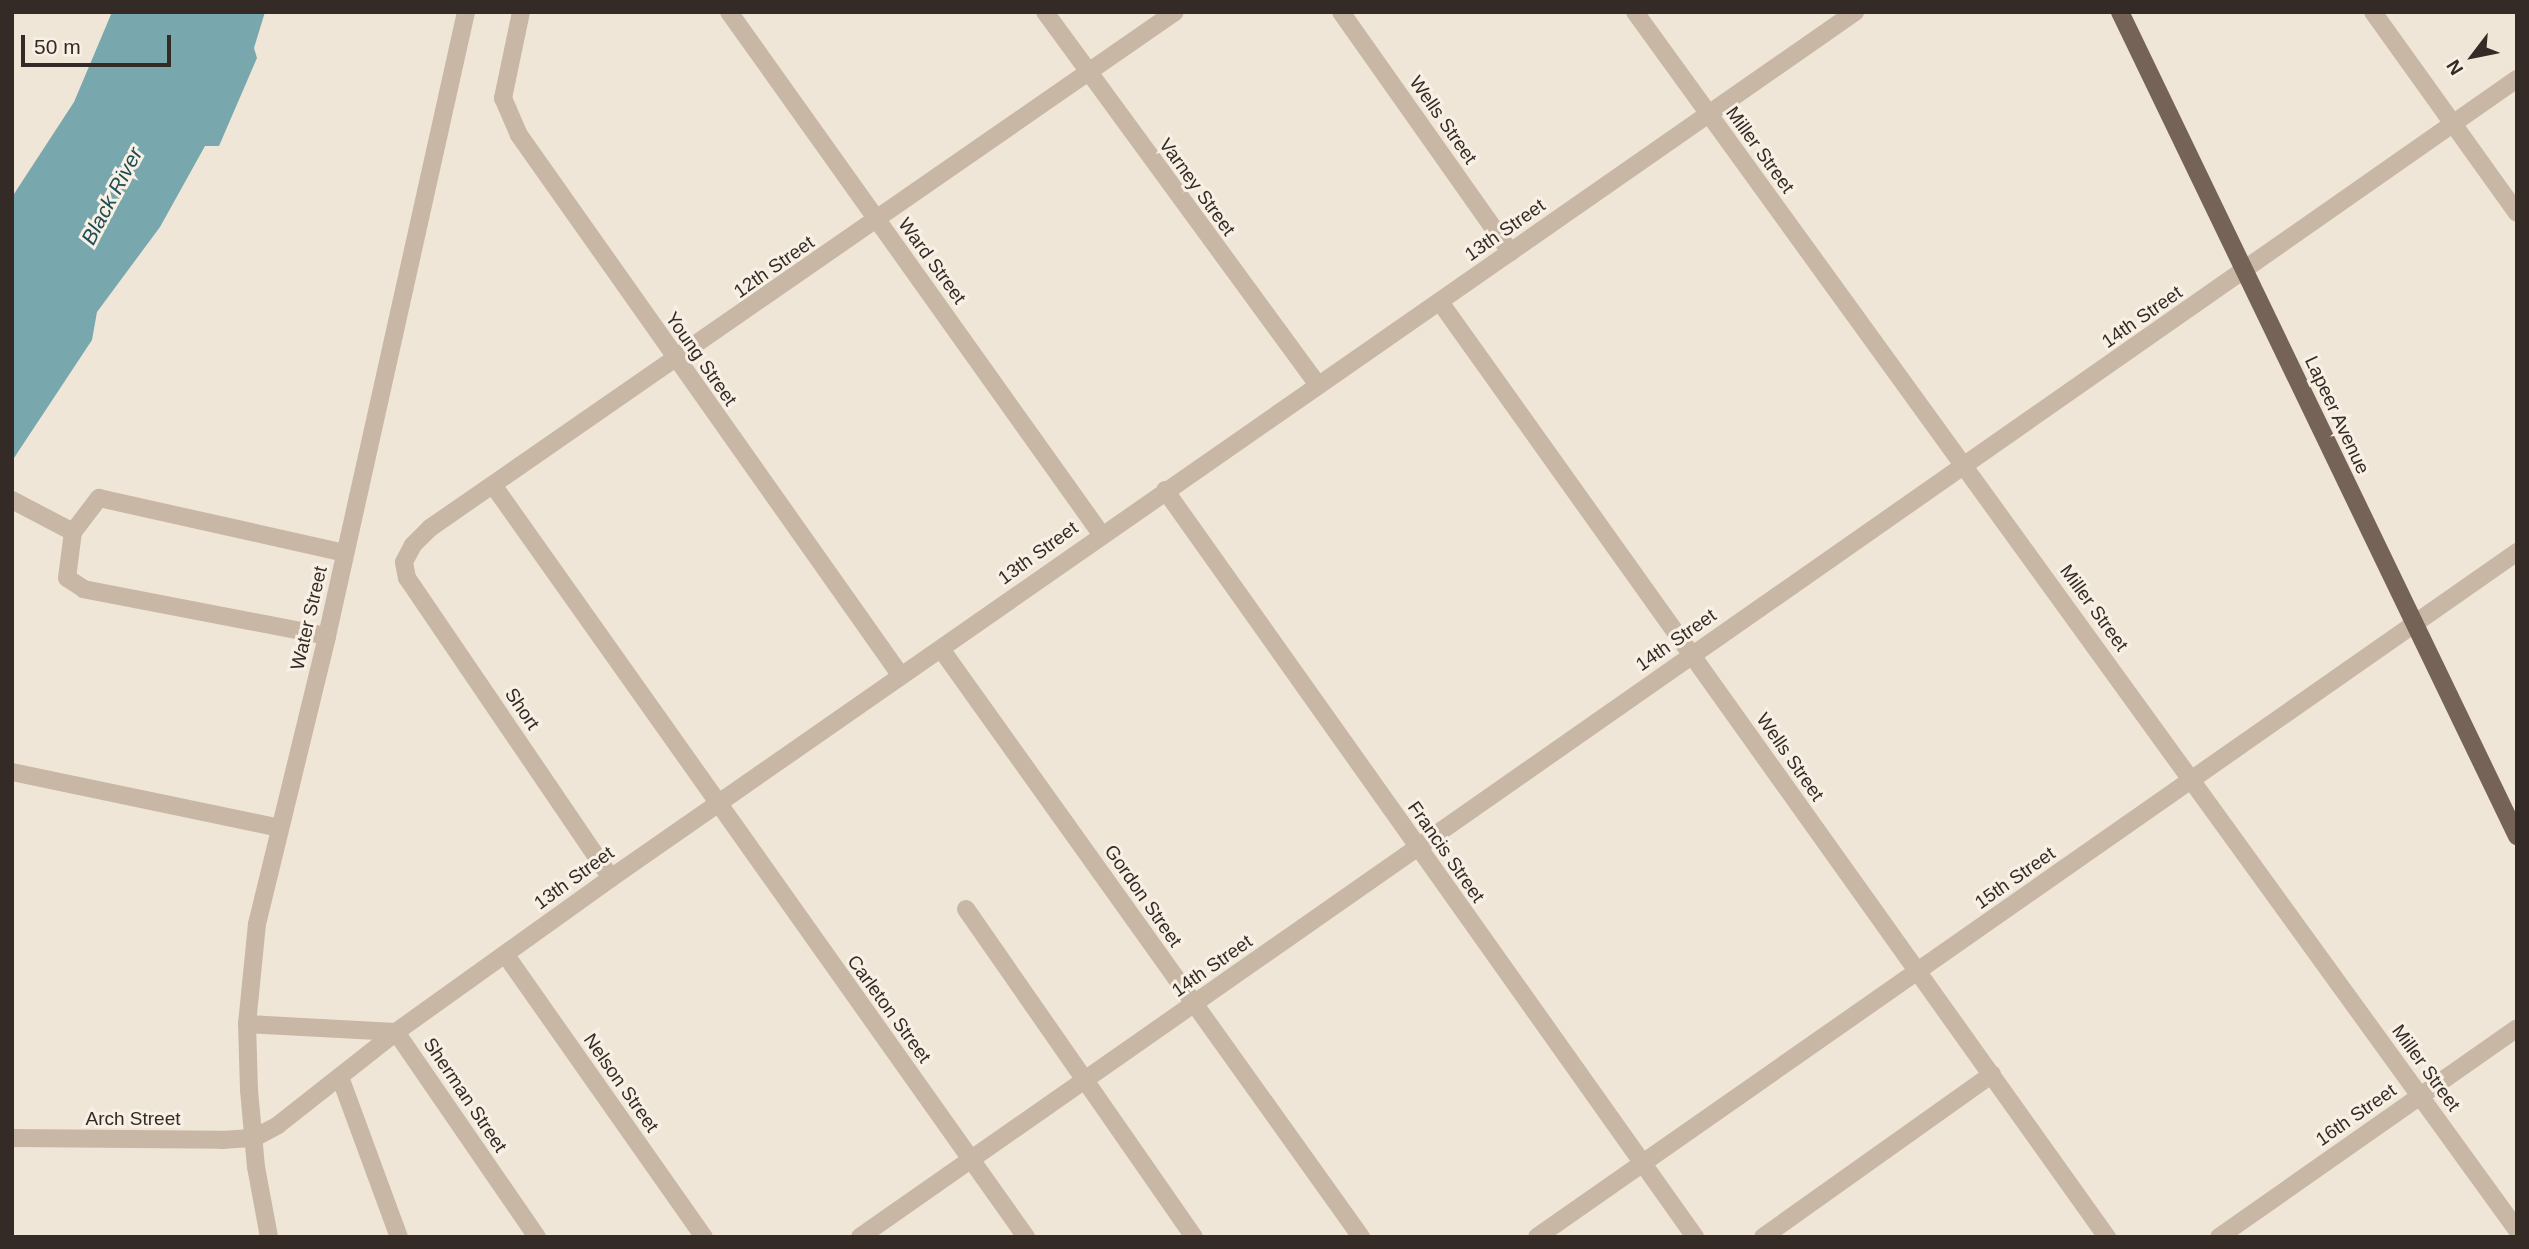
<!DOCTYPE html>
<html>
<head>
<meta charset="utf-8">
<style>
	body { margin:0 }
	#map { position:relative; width:2529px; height:1249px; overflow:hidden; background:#f0e6d8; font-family:Arial,sans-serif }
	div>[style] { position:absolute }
	.water>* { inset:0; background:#78a8ad }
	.minor>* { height:18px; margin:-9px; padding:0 9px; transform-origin:9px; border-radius:9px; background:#c8b7a5 }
	.major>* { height:18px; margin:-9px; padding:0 9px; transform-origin:9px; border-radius:9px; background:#756357 }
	span { translate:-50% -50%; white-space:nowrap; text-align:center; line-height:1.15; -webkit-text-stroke:6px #f8f0e4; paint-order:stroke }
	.street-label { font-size:19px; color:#342b26 }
	.water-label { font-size:21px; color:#1d4d54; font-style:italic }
	.frame { position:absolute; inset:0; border:14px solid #342b26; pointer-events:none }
	.north { position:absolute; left:2438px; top:21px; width:70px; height:70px; -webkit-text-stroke:5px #f8f0e4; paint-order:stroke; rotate:238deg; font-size:19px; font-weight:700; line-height:28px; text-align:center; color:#342b26 }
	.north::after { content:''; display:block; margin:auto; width:24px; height:32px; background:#342b26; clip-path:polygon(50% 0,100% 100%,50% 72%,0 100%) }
	.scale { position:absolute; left:21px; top:35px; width:150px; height:32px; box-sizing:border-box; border:4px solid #342b26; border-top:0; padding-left:9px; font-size:21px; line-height:24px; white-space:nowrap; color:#342b26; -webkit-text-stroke:5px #f8f0e4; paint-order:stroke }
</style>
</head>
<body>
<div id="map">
	<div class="water">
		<div style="clip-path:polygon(112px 12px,265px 12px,254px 48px,257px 58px,219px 146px,205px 146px,160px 227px,97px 312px,92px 340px,12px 461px,12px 197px,74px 102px)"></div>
	</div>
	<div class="minor">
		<div style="left:521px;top:12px;width:88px;rotate:101.8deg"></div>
		<div style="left:503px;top:98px;width:40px;rotate:66.6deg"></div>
		<div style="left:519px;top:135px;width:662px;rotate:54.77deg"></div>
		<div style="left:729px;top:12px;width:641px;rotate:54.52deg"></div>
		<div style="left:1045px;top:12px;width:461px;rotate:53.8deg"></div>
		<div style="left:1341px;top:12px;width:294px;rotate:54.8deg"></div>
		<div style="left:1635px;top:12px;width:1504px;rotate:54.09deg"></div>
		<div style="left:2373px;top:12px;width:247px;rotate:54.4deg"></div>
		<div style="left:1440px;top:302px;width:1149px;rotate:54.5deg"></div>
		<div style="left:493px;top:485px;width:922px;rotate:54.67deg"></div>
		<div style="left:1165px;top:490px;width:916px;rotate:54.64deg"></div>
		<div style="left:12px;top:500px;width:69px;rotate:27.7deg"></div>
		<div style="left:327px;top:636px;width:248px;rotate:-169.1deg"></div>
		<div style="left:84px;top:589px;width:20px;rotate:-147deg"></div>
		<div style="left:67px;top:578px;width:46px;rotate:-82.6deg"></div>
		<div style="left:73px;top:532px;width:43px;rotate:-52.6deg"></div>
		<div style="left:99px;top:498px;width:252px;rotate:12.6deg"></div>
		<div style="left:941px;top:649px;width:723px;rotate:54.46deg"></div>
		<div style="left:12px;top:772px;width:273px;rotate:11.8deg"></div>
		<div style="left:611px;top:878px;width:363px;rotate:-124.2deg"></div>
		<div style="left:407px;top:578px;width:16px;rotate:-101deg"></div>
		<div style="left:404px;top:562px;width:19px;rotate:-62deg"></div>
		<div style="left:413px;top:545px;width:24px;rotate:-45deg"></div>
		<div style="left:430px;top:528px;width:906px;rotate:-34.71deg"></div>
		<div style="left:966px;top:909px;width:399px;rotate:55.2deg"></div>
		<div style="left:505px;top:954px;width:346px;rotate:54.9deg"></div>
		<div style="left:247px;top:1024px;width:149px;rotate:3.1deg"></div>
		<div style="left:396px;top:1032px;width:249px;rotate:55.5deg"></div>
		<div style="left:340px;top:1077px;width:171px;rotate:69.8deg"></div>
		<div style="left:12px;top:1138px;width:210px;rotate:0.5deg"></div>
		<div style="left:222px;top:1140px;width:32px;rotate:-4deg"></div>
		<div style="left:254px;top:1138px;width:27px;rotate:-28deg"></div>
		<div style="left:278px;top:1125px;width:150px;rotate:-38.2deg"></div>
		<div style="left:396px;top:1032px;width:264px;rotate:-35.6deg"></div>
		<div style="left:611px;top:878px;width:1516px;rotate:-34.84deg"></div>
		<div style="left:269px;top:1237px;width:71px;rotate:-100.5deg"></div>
		<div style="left:256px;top:1167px;width:77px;rotate:-95.2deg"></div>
		<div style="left:249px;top:1090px;width:66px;rotate:-91.7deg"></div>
		<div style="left:247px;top:1024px;width:100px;rotate:-84.3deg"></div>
		<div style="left:257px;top:924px;width:296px;rotate:-76.3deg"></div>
		<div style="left:327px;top:636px;width:639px;rotate:-77.44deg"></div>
		<div style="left:860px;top:1237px;width:2022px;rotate:-34.95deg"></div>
		<div style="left:1537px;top:1237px;width:1196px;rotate:-34.95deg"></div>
		<div style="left:1763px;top:1237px;width:281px;rotate:-35.4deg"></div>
		<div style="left:2219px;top:1237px;width:364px;rotate:-35deg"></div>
	</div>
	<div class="major">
		<div style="left:2120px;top:12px;width:915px;rotate:64.28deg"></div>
	</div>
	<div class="street-label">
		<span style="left:1443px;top:120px;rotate:55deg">Wells Street</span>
		<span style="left:1760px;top:150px;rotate:54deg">Miller Street</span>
		<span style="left:1197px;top:187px;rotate:54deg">Varney Street</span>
		<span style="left:1505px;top:230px;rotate:-35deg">13th Street</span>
		<span style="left:932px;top:261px;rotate:54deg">Ward Street</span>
		<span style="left:774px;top:267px;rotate:-35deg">12th Street</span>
		<span style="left:2142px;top:317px;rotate:-35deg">14th Street</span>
		<span style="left:701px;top:359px;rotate:55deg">Young Street</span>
		<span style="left:2337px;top:415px;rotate:65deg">Lapeer Avenue</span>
		<span style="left:1038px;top:553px;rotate:-36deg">13th Street</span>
		<span style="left:2094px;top:608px;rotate:54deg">Miller Street</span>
		<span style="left:309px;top:618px;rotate:-77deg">Water Street</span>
		<span style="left:1676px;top:640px;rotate:-35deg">14th Street</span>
		<span style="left:522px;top:709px;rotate:56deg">Short</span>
		<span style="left:1790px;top:757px;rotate:55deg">Wells Street</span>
		<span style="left:1446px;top:852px;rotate:55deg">Francis Street</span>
		<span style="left:574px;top:878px;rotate:-36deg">13th Street</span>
		<span style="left:2015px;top:878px;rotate:-35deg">15th Street</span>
		<span style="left:1143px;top:896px;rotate:55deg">Gordon Street</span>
		<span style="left:1212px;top:966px;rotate:-35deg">14th Street</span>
		<span style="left:889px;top:1009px;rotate:54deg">Carleton Street</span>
		<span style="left:2426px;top:1068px;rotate:54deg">Miller Street</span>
		<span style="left:621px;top:1083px;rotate:55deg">Nelson Street</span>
		<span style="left:465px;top:1095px;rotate:56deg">Sherman Street</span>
		<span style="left:2356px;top:1115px;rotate:-35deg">16th Street</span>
		<span style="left:133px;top:1119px">Arch Street</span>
	</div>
	<div class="water-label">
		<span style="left:112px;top:196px;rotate:-62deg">Black River</span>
	</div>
	<div class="frame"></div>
	<div class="north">N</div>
	<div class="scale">50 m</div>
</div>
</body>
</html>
